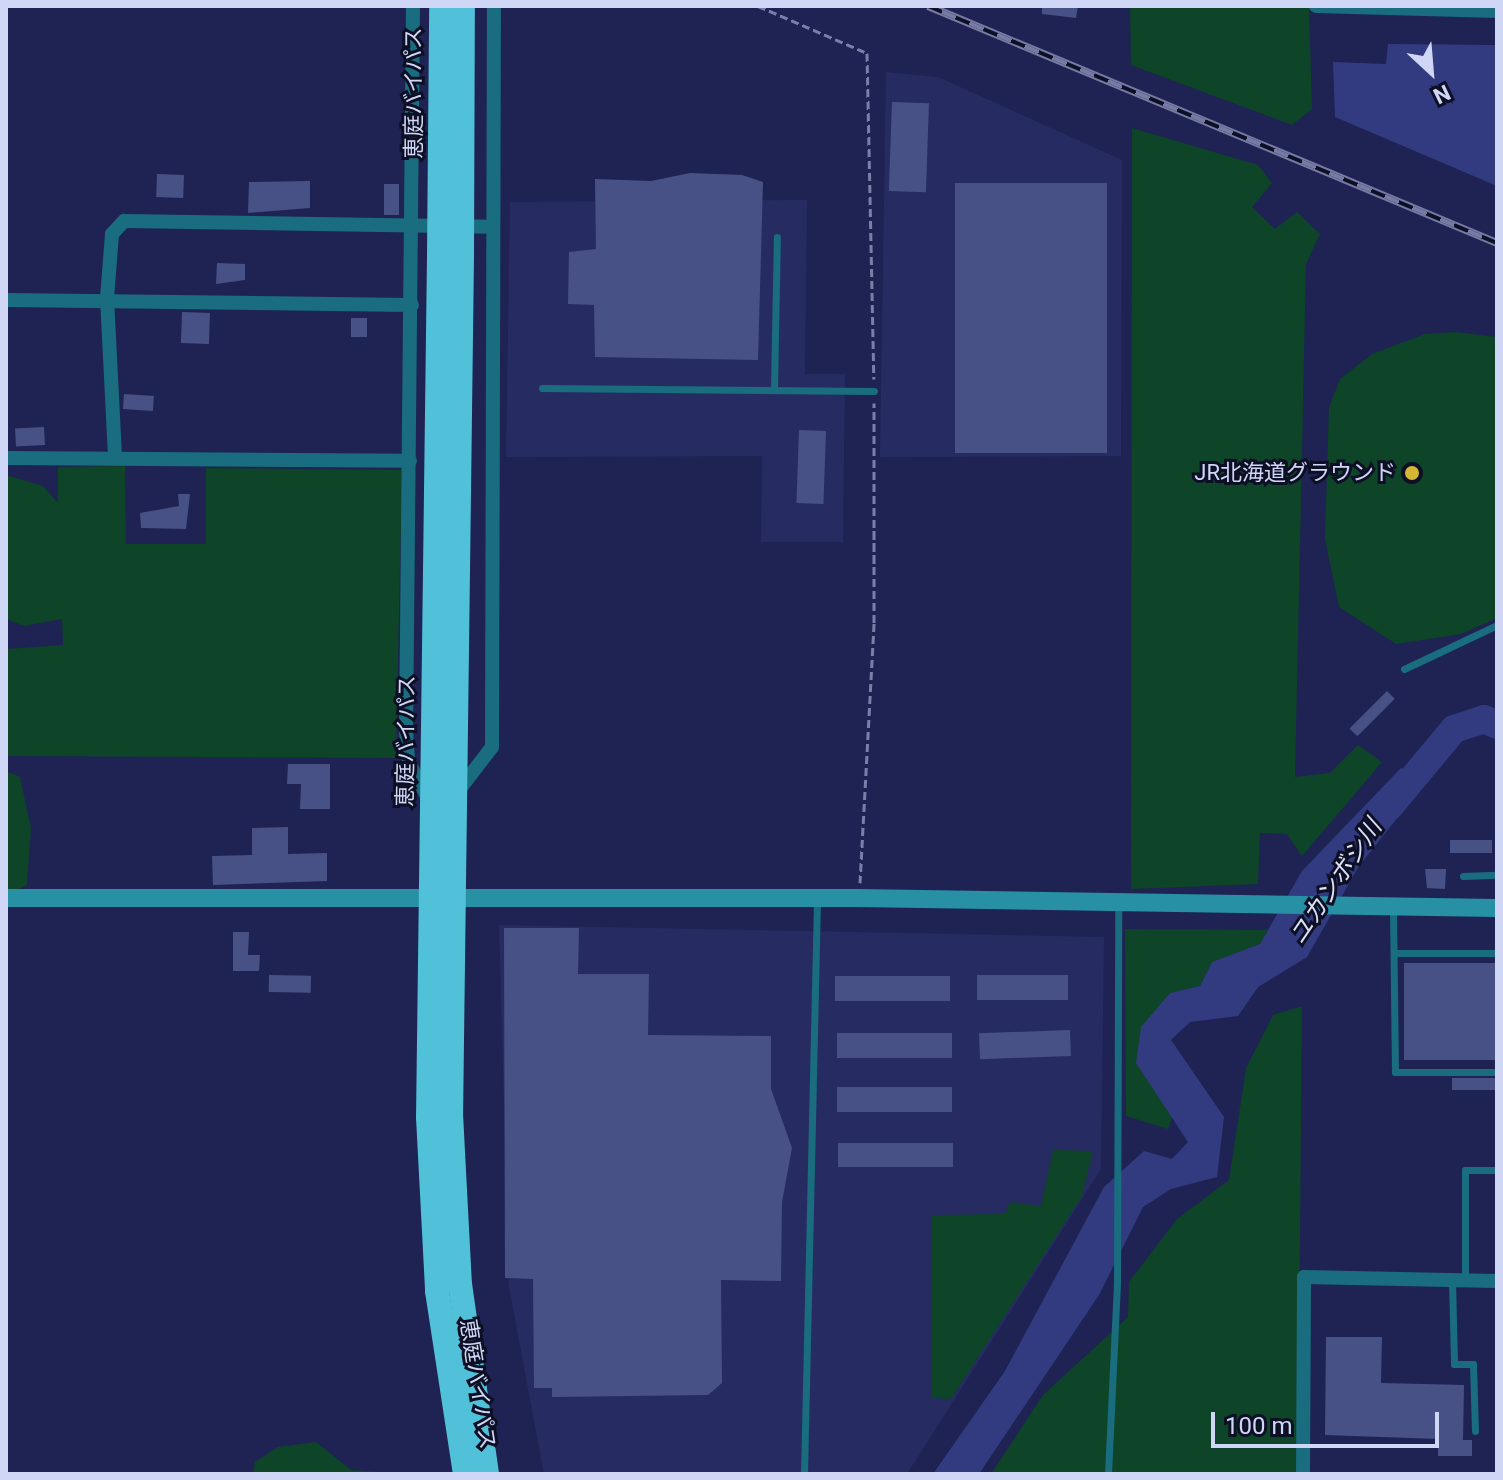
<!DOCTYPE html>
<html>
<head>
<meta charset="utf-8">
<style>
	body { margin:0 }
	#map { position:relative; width:1503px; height:1480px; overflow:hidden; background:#1e2353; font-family:Roboto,"Noto Sans JP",sans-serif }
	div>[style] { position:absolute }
	.built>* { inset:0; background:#262c62 }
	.green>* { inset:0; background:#0e4427 }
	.water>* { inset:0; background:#333b80 }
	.river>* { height:28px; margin:-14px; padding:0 14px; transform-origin:14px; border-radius:14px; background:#333b80 }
	.building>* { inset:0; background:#485185; transform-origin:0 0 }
	.path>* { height:3px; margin-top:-1.5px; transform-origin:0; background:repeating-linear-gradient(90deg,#797fa7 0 8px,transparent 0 12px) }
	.lane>* { height:7px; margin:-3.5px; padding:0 3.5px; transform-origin:3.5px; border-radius:3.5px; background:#1a6d7e }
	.street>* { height:14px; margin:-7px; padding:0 7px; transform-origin:7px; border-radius:7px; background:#1a6d7e }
	.secondary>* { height:18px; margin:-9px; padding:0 9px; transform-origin:9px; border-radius:9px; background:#2790a5 }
	.highway>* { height:24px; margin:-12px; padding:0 12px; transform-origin:12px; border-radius:12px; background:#51c1d9 }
	.rail>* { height:8px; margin-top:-4px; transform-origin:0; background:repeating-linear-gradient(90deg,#0d1025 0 15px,#757ba3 0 30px); box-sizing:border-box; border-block:2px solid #757ba3 }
	.highway-bridge>* { height:24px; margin:-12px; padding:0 12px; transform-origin:12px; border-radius:12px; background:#51c1d9 }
	.dots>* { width:22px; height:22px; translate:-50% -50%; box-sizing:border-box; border:4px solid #0d1025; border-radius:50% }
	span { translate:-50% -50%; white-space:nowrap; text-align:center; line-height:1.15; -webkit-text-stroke:6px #0d1025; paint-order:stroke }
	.street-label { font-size:22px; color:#d0d7f6 }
	.poi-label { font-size:22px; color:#d0d7f6 }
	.right { translate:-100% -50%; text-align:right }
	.water-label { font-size:24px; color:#dce1f6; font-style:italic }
	.frame { position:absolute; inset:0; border:8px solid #d0d7f6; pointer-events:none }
	.north { position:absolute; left:1391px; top:32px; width:80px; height:80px; -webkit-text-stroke:6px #0d1025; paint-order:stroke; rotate:154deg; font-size:22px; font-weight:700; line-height:32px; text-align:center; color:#d0d7f6 }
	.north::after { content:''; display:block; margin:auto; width:28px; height:36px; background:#d0d7f6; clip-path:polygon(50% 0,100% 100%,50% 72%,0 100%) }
	.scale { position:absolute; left:1211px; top:1412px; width:228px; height:36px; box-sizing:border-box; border:4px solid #d0d7f6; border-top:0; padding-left:10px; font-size:24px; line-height:28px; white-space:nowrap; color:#d0d7f6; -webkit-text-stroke:6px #0d1025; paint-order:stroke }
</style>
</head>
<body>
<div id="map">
	<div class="built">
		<div style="clip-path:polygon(886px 72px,938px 77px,1122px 160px,1121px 456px,880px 457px)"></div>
		<div style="clip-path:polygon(807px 200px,805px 374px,845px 374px,843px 542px,761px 542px,762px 456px,506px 457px,510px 202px)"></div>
		<div style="clip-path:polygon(499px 925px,1104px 937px,1101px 1169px,907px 1474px,544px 1474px,509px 1287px)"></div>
	</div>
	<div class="green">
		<div style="clip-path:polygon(1130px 6px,1309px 6px,1312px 109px,1292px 125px,1131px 65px)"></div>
		<div style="clip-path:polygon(1132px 128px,1258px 165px,1272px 183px,1252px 207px,1275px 229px,1297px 212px,1320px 234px,1306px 264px,1295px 777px,1330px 773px,1358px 745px,1382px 762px,1302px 856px,1287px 834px,1260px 833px,1258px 884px,1131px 889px)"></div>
		<div style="clip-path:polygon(1455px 332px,1497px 337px,1497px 618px,1461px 634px,1396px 644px,1339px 607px,1325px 539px,1329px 407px,1340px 379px,1372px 354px,1425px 334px)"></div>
		<div style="clip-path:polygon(125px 466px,126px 544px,206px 544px,206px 468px,402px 470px,396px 758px,6px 756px,6px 649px,63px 645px,62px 619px,24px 626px,6px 619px,6px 475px,43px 486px,58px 503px,58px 467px)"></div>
		<div style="clip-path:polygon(6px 771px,20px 777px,31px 828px,27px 885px,6px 896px)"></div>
		<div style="clip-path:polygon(1125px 929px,1268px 930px,1260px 944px,1212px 962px,1200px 986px,1170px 993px,1136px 1063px,1173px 1115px,1168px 1129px,1126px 1116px)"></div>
		<div style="clip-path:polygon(1302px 1006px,1298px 1474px,991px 1474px,1043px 1395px,1128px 1317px,1129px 1282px,1177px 1219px,1229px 1180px,1246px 1068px,1273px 1015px)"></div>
		<div style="clip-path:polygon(1053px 1150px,1093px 1151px,1082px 1196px,951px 1399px,932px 1398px,931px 1215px,1004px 1214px,1011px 1202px,1041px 1206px)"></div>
		<div style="clip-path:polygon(316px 1442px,351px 1470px,404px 1474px,253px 1474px,255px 1462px,278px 1447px)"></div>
	</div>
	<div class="water">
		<div style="clip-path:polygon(1388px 44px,1497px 45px,1497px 186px,1335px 117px,1333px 62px,1386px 64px)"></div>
		<div style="clip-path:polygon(1401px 768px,1422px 787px,1359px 866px,1307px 957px,1258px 987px,1238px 1016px,1190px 1022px,1171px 1040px,1224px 1117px,1217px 1177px,1171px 1189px,1143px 1207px,1099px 1295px,979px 1474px,933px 1474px,1005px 1371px,1104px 1187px,1144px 1151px,1172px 1159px,1188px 1142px,1136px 1063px,1141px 1027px,1170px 993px,1200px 986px,1212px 962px,1260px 944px,1302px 871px)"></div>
	</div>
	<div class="river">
		<div style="left:1389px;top:807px;width:102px;rotate:-50.2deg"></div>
		<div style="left:1454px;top:729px;width:32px;rotate:-18deg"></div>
		<div style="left:1484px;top:719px;width:14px;rotate:25deg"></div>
	</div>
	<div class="building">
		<div style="clip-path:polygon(1042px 6px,1078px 6px,1076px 18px,1042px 14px)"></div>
		<div style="left:892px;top:102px;width:37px;height:89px;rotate:2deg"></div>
		<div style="clip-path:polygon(690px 173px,742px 175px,763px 182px,758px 360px,595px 357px,594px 305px,568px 304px,569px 252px,596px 249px,595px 179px,651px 181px)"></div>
		<div style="left:157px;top:174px;width:27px;height:23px;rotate:2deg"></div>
		<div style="clip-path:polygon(310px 181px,310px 208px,248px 213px,249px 182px)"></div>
		<div style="left:955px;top:183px;width:152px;height:270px"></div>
		<div style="left:384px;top:184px;width:15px;height:31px"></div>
		<div style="clip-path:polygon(217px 263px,245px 264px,245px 280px,216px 284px)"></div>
		<div style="left:182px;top:312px;width:28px;height:31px;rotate:2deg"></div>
		<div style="left:351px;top:318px;width:16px;height:19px"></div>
		<div style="left:124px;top:394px;width:30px;height:15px;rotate:4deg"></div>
		<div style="left:44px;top:427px;width:18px;height:29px;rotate:87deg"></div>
		<div style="left:799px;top:430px;width:27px;height:73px;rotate:2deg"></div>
		<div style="clip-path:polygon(178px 494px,190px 494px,186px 529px,141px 528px,140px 513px,179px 506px)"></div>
		<div style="left:1387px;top:691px;width:11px;height:53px;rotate:45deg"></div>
		<div style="clip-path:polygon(288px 764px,330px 764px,330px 809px,300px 809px,301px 784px,287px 784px)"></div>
		<div style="clip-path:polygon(288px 827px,288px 854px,327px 853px,327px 881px,213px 885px,212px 856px,252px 855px,252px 828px)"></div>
		<div style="left:1450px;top:840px;width:42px;height:13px"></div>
		<div style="clip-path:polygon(1425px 869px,1446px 869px,1445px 889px,1427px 888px)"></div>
		<div style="clip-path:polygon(504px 928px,579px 928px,578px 974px,649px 974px,648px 1035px,771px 1036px,771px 1089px,792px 1148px,782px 1202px,781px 1281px,721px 1280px,722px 1383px,708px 1395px,552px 1397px,552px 1388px,534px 1388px,533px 1279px,505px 1278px)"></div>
		<div style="clip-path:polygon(233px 932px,249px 932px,248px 955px,260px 955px,259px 971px,233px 971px)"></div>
		<div style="left:1404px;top:963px;width:93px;height:97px"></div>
		<div style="left:269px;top:975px;width:42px;height:17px;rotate:1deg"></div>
		<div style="left:1068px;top:975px;width:25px;height:91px;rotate:90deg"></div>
		<div style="left:835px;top:976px;width:115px;height:25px"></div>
		<div style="left:1070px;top:1030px;width:26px;height:91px;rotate:88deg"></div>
		<div style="left:837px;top:1033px;width:115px;height:25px"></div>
		<div style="left:1452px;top:1078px;width:45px;height:12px"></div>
		<div style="left:837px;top:1087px;width:115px;height:25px"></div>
		<div style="left:953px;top:1143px;width:24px;height:115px;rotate:90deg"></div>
		<div style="clip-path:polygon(1326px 1337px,1382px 1337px,1381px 1383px,1464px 1385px,1463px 1440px,1472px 1440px,1472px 1456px,1438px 1456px,1438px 1439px,1325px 1435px)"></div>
	</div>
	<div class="path">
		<div style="left:758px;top:6px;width:119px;rotate:23.3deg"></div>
		<div style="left:867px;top:53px;width:326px;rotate:88.8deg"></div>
		<div style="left:860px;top:883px;width:260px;rotate:-86.9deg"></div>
		<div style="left:874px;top:623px;width:220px;rotate:-90deg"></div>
	</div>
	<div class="lane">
		<div style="left:542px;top:388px;width:332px;rotate:0.5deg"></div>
		<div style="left:774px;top:388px;width:151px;rotate:-88.9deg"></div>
		<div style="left:1404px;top:669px;width:103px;rotate:-25.3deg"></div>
		<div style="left:1463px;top:876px;width:34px;rotate:-2deg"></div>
		<div style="left:1393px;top:909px;width:163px;rotate:89.3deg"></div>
		<div style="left:1395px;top:1072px;width:102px"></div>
		<div style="left:1395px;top:953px;width:102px"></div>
		<div style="left:1452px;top:1280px;width:84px;rotate:88.6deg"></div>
		<div style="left:1454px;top:1364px;width:19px"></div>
		<div style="left:1473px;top:1364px;width:67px;rotate:88.3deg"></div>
		<div style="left:1465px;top:1280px;width:110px;rotate:-90deg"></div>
		<div style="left:1465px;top:1170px;width:32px"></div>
		<div style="left:804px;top:1474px;width:573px;rotate:-88.7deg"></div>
		<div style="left:1108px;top:1474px;width:193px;rotate:-87.3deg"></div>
		<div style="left:1117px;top:1281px;width:377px;rotate:-89.8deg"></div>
	</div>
	<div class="street">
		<div style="left:413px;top:6px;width:725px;rotate:90.55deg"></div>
		<div style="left:406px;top:731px;width:30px;rotate:86deg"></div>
		<div style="left:408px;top:761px;width:44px;rotate:61.7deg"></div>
		<div style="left:1316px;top:6px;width:181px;rotate:1.6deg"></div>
		<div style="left:6px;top:300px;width:406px;rotate:0.7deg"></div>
		<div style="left:115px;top:456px;width:158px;rotate:-92.9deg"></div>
		<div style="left:107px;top:298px;width:64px;rotate:-85.5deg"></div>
		<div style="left:112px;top:234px;width:18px;rotate:-47deg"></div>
		<div style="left:124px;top:221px;width:368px;rotate:0.9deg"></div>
		<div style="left:6px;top:458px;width:404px;rotate:0.4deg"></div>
		<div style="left:459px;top:790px;width:54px;rotate:-52.5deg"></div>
		<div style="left:492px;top:747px;width:741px;rotate:-89.85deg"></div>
		<div style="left:1303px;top:1474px;width:197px;rotate:-89.7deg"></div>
		<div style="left:1304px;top:1277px;width:193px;rotate:1.2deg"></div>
	</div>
	<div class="secondary">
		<div style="left:6px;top:898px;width:852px"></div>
		<div style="left:858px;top:898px;width:639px;rotate:0.9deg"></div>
	</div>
	<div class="highway">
		<div style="left:439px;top:256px;width:861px;rotate:90.73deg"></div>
		<div style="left:428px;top:1117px;width:174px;rotate:87deg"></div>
		<div style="left:437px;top:1291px;width:185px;rotate:81.3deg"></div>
		<div style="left:462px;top:256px;width:858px;rotate:90.73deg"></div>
		<div style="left:451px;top:1114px;width:170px;rotate:87deg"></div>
		<div style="left:460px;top:1284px;width:192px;rotate:81.9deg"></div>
	</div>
	<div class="rail">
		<div style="left:928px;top:6px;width:616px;rotate:22.61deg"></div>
	</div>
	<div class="highway-bridge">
		<div style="left:439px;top:256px;width:250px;rotate:-89.5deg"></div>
		<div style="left:462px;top:256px;width:250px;rotate:-89.8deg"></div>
	</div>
	<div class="dots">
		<div style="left:1412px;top:473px;background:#d4b635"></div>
	</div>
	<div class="street-label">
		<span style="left:414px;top:93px;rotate:-90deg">恵庭バイパス</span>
		<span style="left:406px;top:741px;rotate:-89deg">恵庭バイパス</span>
		<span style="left:478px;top:1384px;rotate:81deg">恵庭バイパス</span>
	</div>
	<div class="poi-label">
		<span class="right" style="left:1396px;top:473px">JR北海道グラウンド</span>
	</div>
	<div class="water-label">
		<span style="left:1336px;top:882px;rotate:-56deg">ユカンボシ川</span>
	</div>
	<div class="frame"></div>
	<div class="north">N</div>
	<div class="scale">100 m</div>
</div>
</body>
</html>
